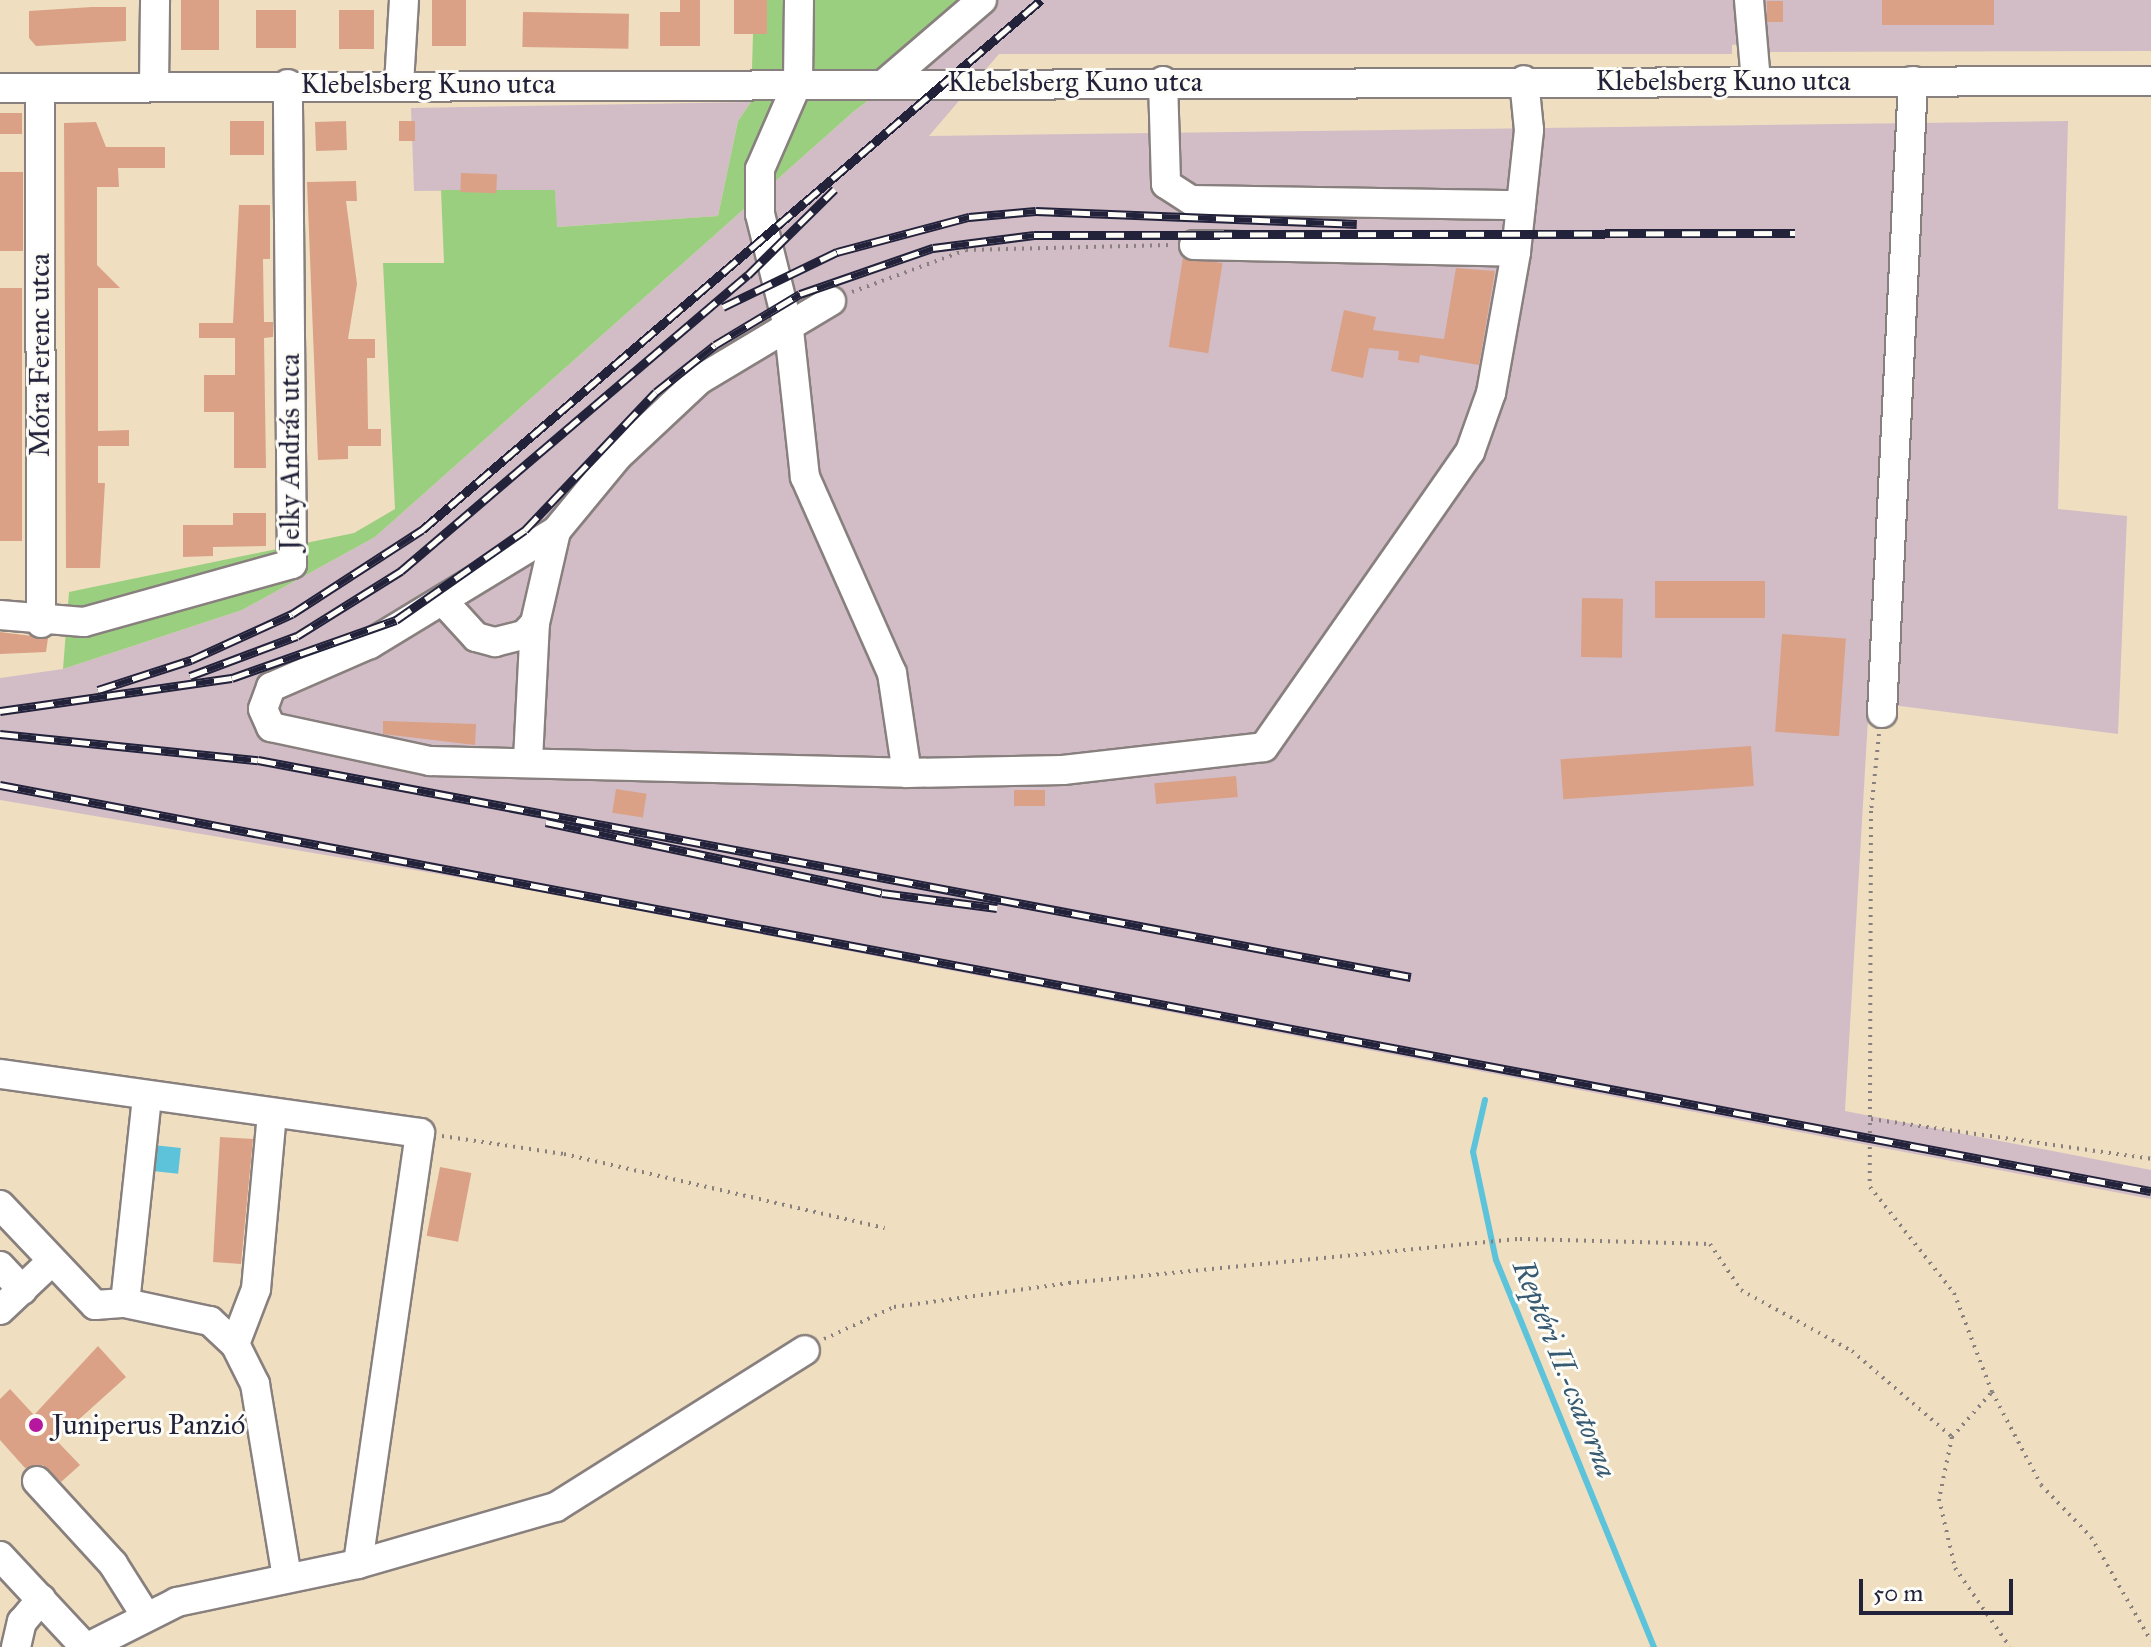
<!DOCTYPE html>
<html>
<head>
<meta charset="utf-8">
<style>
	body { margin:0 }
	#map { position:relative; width:2151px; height:1647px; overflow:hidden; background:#efdfc0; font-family:"IM FELL Great Primer",serif }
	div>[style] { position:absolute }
	.industrial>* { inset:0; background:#d2bdc6 }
	.green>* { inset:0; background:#9bcf80 }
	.water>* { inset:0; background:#5dc3da; transform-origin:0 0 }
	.stream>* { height:6px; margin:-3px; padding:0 3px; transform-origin:3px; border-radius:3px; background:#5dc3da }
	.building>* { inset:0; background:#daa186; transform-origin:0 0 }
	.path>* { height:4px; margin-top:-2px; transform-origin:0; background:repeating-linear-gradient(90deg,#88807e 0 2px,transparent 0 8px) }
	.roads { filter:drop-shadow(2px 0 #88807e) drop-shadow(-2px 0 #88807e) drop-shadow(0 2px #88807e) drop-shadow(0 -2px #88807e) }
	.minor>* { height:28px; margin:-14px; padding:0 14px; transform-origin:14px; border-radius:14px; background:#fff }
	.rail>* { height:9px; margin-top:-4.5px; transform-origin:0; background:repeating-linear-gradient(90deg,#fdfcf7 0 18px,#22223b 0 36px); box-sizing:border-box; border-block:2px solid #22223b }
	.dots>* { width:22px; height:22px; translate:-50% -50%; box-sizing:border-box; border:4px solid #fdfcf7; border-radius:50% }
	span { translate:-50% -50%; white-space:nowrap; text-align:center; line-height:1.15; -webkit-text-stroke:6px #fdfcf7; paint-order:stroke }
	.street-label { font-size:28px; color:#22223b }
	.poi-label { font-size:28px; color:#22223b }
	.left { translate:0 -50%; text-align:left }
	.water-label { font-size:30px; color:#375a73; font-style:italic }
	.scale { position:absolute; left:1859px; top:1579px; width:154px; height:36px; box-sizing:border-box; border:4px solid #22223b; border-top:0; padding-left:10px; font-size:24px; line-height:28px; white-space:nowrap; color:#22223b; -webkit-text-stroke:6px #fdfcf7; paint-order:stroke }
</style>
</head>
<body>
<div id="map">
	<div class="industrial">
		<div style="clip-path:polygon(999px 0,2151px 0,2151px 51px,1768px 52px,1763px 41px,1732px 45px,1732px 54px,999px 54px,929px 136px,2068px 121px,2058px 509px,2127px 516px,2118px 734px,1869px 702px,1845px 1111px,2151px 1170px,2151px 1199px,497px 884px,0 800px,0 678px,63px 669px,242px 610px,375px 537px,853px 112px)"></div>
		<div style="clip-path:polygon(751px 102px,738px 121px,718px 216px,556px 227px,555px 190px,414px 191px,411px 108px)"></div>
	</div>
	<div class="green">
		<div style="clip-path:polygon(754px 0,999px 0,853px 112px,375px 537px,242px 610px,63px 669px,69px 592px,354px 533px,395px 509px,383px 263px,444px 263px,441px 190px,555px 190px,557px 227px,718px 216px,738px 121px,751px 102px)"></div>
	</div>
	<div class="water">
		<div style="left:153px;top:1145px;width:28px;height:26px;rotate:6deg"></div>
	</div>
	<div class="stream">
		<div style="left:1485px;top:1100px;width:53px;rotate:103deg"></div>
		<div style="left:1473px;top:1152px;width:110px;rotate:78deg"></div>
		<div style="left:1496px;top:1260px;width:418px;rotate:67.8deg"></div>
	</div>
	<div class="building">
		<div style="left:181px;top:0;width:38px;height:50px"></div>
		<div style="left:432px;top:0;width:34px;height:46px"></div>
		<div style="clip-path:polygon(680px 0,700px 0,700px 46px,660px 46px,660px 12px,680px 12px)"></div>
		<div style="left:734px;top:0;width:33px;height:34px"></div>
		<div style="left:1882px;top:0;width:112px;height:25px"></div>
		<div style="left:1767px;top:1px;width:16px;height:21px"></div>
		<div style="clip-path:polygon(92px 7px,126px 7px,126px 41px,36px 46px,29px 38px,29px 11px)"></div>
		<div style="left:256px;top:10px;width:40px;height:38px"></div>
		<div style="left:339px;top:10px;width:35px;height:39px"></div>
		<div style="left:523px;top:12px;width:106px;height:35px;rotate:1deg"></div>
		<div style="left:0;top:113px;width:22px;height:21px"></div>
		<div style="left:230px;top:121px;width:34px;height:34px"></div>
		<div style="left:346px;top:121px;width:29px;height:31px;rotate:88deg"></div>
		<div style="left:399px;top:121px;width:16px;height:20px"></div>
		<div style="clip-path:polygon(96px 122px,106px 147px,165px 147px,165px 168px,118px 168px,119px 187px,97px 187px,97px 265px,120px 288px,98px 288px,98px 431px,129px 430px,129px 446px,98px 446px,98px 483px,105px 483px,100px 568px,66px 568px,64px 123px)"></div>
		<div style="left:0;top:172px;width:23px;height:79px"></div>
		<div style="left:461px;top:173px;width:36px;height:19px;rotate:2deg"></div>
		<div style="clip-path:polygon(356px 181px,357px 201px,346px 201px,357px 284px,348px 339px,375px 339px,375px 358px,367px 358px,368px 429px,381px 429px,381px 446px,348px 446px,348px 459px,318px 460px,307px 182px)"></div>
		<div style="clip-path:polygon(239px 205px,270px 205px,270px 259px,263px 259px,264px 322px,273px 322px,273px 337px,264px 338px,266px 468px,234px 468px,234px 412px,204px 412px,204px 375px,235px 375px,235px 338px,199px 338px,199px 323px,233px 323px)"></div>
		<div style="left:1183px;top:257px;width:40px;height:91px;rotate:9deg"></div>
		<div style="clip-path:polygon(1456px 268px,1495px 271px,1479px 365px,1420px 355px,1419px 363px,1398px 360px,1399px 351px,1369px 348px,1363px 378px,1331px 371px,1344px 310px,1376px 317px,1373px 330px,1444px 339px)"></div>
		<div style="left:0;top:288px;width:22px;height:253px"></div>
		<div style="clip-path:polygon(233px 513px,266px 513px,266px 546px,213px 547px,213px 556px,183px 557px,183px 525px,233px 525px)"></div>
		<div style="left:1765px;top:581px;width:37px;height:110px;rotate:90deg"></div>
		<div style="left:1582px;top:598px;width:41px;height:59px;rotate:1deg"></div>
		<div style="clip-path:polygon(0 632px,48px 638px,46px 652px,0 654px)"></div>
		<div style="left:1782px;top:634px;width:64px;height:98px;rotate:4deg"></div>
		<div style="clip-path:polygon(383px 721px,476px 724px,475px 745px,383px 734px)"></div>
		<div style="left:1751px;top:746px;width:40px;height:191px;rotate:86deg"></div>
		<div style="left:1236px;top:776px;width:21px;height:82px;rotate:85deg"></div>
		<div style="left:616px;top:789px;width:31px;height:24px;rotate:9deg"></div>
		<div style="left:1014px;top:790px;width:31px;height:16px"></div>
		<div style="clip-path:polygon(220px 1137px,253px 1139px,241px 1264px,213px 1262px)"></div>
		<div style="left:440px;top:1167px;width:32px;height:70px;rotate:11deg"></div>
		<div style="clip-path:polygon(98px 1346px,126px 1377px,56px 1440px,80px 1465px,61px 1482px,43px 1465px,25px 1468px,0 1440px,0 1399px,10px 1389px,34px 1415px)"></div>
	</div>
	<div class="path">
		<div style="left:852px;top:292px;width:121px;rotate:-20.2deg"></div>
		<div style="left:966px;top:250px;width:205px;rotate:-1.4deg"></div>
		<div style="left:1879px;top:734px;width:77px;rotate:95.9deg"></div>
		<div style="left:1871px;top:811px;width:376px;rotate:90.2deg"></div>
		<div style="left:1870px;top:1187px;width:135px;rotate:51.6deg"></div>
		<div style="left:1954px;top:1293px;width:106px;rotate:69deg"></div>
		<div style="left:1992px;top:1392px;width:105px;rotate:62.2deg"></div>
		<div style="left:2041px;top:1485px;width:72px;rotate:46.1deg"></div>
		<div style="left:2091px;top:1537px;width:120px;rotate:60deg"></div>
		<div style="left:1871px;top:1119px;width:283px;rotate:8.1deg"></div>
		<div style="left:442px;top:1136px;width:123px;rotate:8.4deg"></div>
		<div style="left:564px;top:1154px;width:329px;rotate:13deg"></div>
		<div style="left:824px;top:1339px;width:77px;rotate:-24.6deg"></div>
		<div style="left:894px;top:1307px;width:177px;rotate:-7.8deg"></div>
		<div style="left:1069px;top:1283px;width:453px;rotate:-5.6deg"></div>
		<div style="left:1520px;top:1239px;width:190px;rotate:1.5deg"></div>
		<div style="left:1710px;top:1244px;width:55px;rotate:56deg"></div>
		<div style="left:1741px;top:1290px;width:127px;rotate:28.8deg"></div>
		<div style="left:1852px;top:1351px;width:132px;rotate:40.7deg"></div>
		<div style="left:1952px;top:1437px;width:60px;rotate:-48.4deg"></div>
		<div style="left:1952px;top:1437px;width:63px;rotate:101.8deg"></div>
		<div style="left:1939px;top:1499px;width:71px;rotate:76.9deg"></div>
		<div style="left:1955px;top:1568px;width:96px;rotate:55.2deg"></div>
	</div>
	<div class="roads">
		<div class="minor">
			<div style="left:799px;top:0;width:82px;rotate:90.7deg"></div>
			<div style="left:798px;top:82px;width:95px;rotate:113.6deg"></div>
			<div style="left:760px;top:169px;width:45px;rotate:90deg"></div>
			<div style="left:760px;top:214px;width:120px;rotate:76deg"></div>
			<div style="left:789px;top:330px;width:148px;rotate:83.8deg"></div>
			<div style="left:805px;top:477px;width:214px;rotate:66.1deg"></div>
			<div style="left:892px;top:673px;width:101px;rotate:81.5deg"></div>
			<div style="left:1749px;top:0;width:81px;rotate:85.1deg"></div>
			<div style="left:1163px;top:81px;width:103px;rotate:88.3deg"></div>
			<div style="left:1166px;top:184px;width:30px;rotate:33deg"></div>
			<div style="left:1191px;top:200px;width:330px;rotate:0.9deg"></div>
			<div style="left:399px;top:84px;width:84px;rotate:-86.6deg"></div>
			<div style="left:884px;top:84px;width:129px;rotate:-40.6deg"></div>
			<div style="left:154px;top:86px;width:86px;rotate:-89.3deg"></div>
			<div style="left:0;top:88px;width:2151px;rotate:-0.19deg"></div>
			<div style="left:40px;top:88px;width:535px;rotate:89.89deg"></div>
			<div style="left:1194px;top:245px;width:322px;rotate:1.2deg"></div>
			<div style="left:831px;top:301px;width:154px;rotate:149.1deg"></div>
			<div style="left:699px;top:380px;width:112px;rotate:136.8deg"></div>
			<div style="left:617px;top:457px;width:96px;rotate:129.5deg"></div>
			<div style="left:556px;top:531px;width:218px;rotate:148.7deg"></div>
			<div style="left:370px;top:644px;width:108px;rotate:156.5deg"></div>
			<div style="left:271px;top:687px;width:23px;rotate:110deg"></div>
			<div style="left:263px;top:709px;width:20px;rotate:66deg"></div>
			<div style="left:271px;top:727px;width:163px;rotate:12.1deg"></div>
			<div style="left:430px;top:761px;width:477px;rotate:1.4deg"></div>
			<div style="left:907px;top:773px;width:156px;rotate:-1.1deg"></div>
			<div style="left:1063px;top:770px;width:202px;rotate:-6.5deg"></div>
			<div style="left:1264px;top:747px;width:360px;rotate:-55.1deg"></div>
			<div style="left:1470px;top:452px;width:63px;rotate:-70.4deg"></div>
			<div style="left:1491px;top:393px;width:143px;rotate:-79.9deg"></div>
			<div style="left:1516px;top:252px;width:123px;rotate:-83.9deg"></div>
			<div style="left:1529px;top:130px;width:50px;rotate:-95.7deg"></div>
			<div style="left:443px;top:601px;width:49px;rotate:47.5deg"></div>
			<div style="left:476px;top:637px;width:20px;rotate:15deg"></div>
			<div style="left:495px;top:642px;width:30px;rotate:-14deg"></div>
			<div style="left:524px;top:635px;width:16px;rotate:-47deg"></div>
			<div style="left:0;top:615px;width:84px;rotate:4.8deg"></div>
			<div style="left:84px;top:622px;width:216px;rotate:-15.6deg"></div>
			<div style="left:292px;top:564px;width:480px;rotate:-90.5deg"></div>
			<div style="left:1882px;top:713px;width:633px;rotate:-87.19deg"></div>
			<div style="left:528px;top:760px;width:137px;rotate:-87.1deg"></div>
			<div style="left:535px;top:623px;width:94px;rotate:-77.1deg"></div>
			<div style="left:0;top:1074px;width:424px;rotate:8deg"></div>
			<div style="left:420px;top:1133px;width:435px;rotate:98.2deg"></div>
			<div style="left:0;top:1205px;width:138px;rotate:46.5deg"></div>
			<div style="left:95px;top:1305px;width:30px;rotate:-4deg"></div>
			<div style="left:125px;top:1303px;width:208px;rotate:-83.9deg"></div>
			<div style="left:0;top:1266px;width:33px;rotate:47deg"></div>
			<div style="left:125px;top:1303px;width:87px;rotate:12deg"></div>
			<div style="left:210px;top:1321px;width:34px;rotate:43deg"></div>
			<div style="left:235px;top:1344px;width:45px;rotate:63.4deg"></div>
			<div style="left:255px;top:1384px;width:196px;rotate:80.6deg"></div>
			<div style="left:0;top:1310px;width:70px;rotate:-43.3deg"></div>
			<div style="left:235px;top:1344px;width:59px;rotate:-69.1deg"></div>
			<div style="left:256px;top:1289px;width:177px;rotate:-84.8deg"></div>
			<div style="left:37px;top:1481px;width:113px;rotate:47.5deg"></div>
			<div style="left:113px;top:1564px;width:58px;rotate:57.7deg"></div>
			<div style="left:0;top:1556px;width:125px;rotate:47deg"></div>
			<div style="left:16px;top:1647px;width:26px;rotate:-77deg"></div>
			<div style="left:22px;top:1622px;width:30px;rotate:-50deg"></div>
			<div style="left:88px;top:1647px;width:100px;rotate:-26.8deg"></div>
			<div style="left:177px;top:1602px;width:185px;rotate:-11.9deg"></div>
			<div style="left:358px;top:1564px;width:206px;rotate:-16.1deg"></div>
			<div style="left:556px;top:1507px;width:294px;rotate:-32.2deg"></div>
		</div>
	</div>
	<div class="rail">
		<div style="left:723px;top:307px;width:127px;rotate:-25.8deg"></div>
		<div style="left:837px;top:252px;width:137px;rotate:-14.9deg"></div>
		<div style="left:969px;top:217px;width:67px;rotate:-5.1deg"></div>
		<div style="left:1036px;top:211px;width:321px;rotate:2.3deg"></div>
		<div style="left:190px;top:676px;width:114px;rotate:-20.5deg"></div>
		<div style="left:297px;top:636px;width:123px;rotate:-32deg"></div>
		<div style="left:401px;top:571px;width:456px;rotate:-40.5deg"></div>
		<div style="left:748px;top:275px;width:122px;rotate:-44.7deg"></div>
		<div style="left:98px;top:690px;width:98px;rotate:-17.9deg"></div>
		<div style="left:191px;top:660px;width:111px;rotate:-24.5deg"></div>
		<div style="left:292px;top:614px;width:155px;rotate:-32.9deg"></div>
		<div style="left:422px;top:530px;width:815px;rotate:-40.57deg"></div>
		<div style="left:0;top:711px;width:234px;rotate:-8.1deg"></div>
		<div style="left:232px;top:678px;width:174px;rotate:-19.5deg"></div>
		<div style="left:396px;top:620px;width:157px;rotate:-34.9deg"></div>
		<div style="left:525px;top:530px;width:190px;rotate:-46.5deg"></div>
		<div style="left:656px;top:392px;width:75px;rotate:-38.5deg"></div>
		<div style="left:715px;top:345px;width:99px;rotate:-31deg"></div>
		<div style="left:800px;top:294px;width:141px;rotate:-19.1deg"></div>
		<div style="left:933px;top:248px;width:102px;rotate:-7.3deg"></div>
		<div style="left:1034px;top:235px;width:761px;rotate:-0.15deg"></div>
		<div style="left:0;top:734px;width:259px;rotate:5.8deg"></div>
		<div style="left:258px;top:760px;width:1173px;rotate:10.66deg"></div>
		<div style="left:0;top:785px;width:2189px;rotate:10.69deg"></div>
		<div style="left:546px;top:822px;width:343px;rotate:11.9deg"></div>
		<div style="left:882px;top:893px;width:116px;rotate:7.4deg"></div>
	</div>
	<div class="dots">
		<div style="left:36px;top:1425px;background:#b5179e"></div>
	</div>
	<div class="street-label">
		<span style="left:1723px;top:81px">Klebelsberg Kuno utca</span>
		<span style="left:1075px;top:82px">Klebelsberg Kuno utca</span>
		<span style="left:428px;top:84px">Klebelsberg Kuno utca</span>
		<span style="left:40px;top:355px;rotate:-90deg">Móra Ferenc utca</span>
		<span style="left:290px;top:452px;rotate:-90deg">Jelky András utca</span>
	</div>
	<div class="poi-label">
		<span class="left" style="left:52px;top:1425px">Juniperus Panzió</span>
	</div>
	<div class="water-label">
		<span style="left:1565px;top:1369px;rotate:68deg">Reptéri II.-csatorna</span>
	</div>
	<div class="scale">50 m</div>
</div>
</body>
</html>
